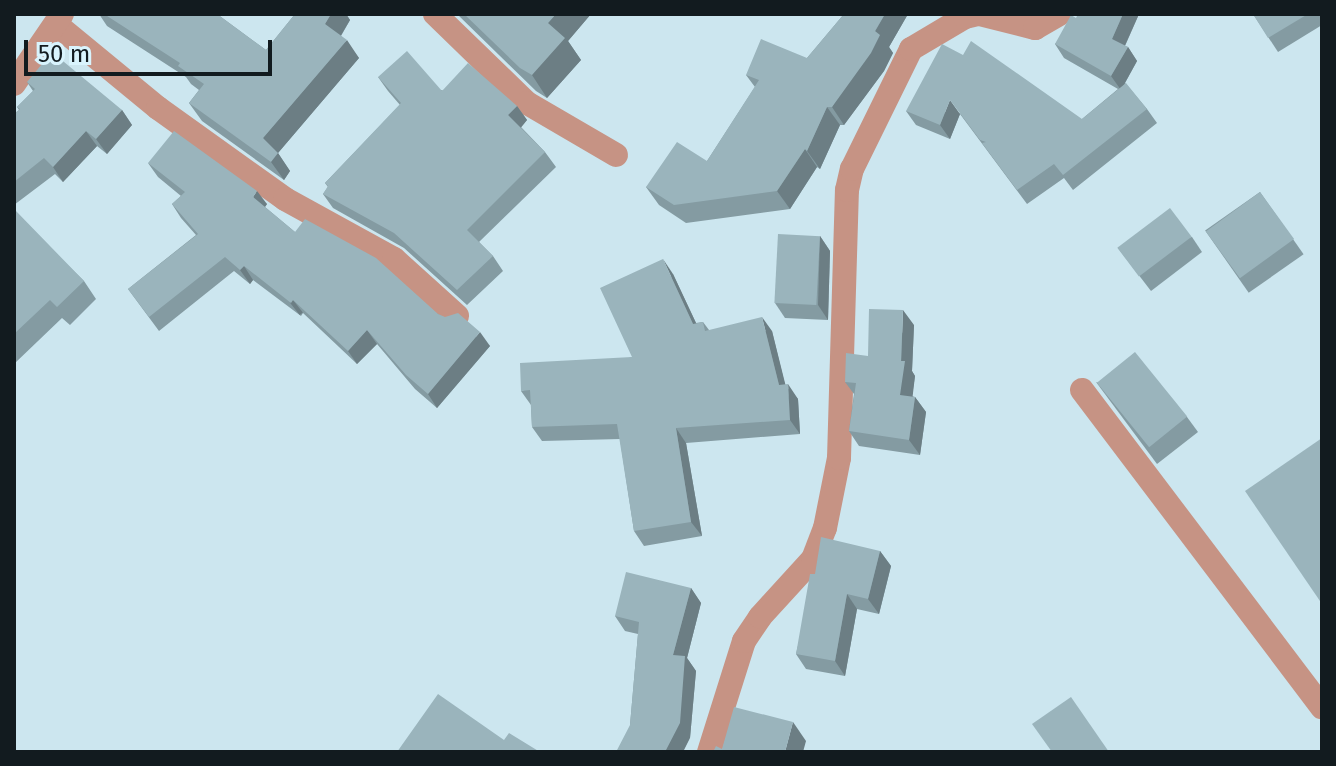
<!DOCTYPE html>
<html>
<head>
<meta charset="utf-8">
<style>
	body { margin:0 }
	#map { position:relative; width:1336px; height:766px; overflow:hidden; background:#cce6ef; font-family:"Fira Sans",sans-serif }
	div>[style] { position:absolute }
	.minor>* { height:24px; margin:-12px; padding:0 12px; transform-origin:12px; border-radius:12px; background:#c69384 }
	.wall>* { inset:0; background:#849ba2; transform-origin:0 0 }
	.shaded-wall>* { inset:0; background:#6c7e84; transform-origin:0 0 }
	.building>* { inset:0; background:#9ab4bc; transform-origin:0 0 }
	span { translate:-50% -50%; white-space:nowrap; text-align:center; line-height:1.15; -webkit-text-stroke:8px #d9f4fd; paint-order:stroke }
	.frame { position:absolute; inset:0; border:16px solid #121b1f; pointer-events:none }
	.scale { position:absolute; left:24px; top:40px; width:248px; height:36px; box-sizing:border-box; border:4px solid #121b1f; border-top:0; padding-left:10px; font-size:24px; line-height:28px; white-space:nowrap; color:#121b1f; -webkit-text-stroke:6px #d9f4fd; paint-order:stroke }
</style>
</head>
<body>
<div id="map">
	<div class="minor">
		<div style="left:435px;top:14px;width:128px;rotate:44.1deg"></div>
		<div style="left:527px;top:103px;width:103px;rotate:30.3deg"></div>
		<div style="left:980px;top:14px;width:57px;rotate:14.3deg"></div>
		<div style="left:1035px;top:28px;width:28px;rotate:-30deg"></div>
		<div style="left:57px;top:25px;width:131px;rotate:39.4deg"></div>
		<div style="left:158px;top:108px;width:156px;rotate:35.6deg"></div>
		<div style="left:285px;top:199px;width:124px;rotate:28.8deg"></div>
		<div style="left:394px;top:259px;width:85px;rotate:42.1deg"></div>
		<div style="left:14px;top:84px;width:85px;rotate:-55.6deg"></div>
		<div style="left:1082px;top:390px;width:398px;rotate:52.9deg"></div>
		<div style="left:709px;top:752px;width:116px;rotate:-72.5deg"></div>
		<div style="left:744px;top:641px;width:29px;rotate:-56deg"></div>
		<div style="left:760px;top:617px;width:79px;rotate:-47.6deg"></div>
		<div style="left:813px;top:559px;width:33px;rotate:-69deg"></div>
		<div style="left:825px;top:528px;width:71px;rotate:-78.7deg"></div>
		<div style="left:839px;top:458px;width:268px;rotate:-88.3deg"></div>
		<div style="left:847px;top:190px;width:22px;rotate:-77deg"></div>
		<div style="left:852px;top:169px;width:134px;rotate:-63.8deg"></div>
		<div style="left:911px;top:49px;width:63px;rotate:-30.7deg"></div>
		<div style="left:965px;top:17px;width:13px;rotate:-13deg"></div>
	</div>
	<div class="wall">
		<div style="clip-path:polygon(99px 14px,217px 14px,266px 50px,295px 14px,346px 14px,350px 20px,341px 36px,359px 58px,278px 153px,290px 171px,284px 180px,202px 121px,189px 103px,199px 90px,191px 84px,186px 77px,107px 26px)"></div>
		<div style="clip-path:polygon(457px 14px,591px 14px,568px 41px,581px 60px,547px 98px,536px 91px)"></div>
		<div style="clip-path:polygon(844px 14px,908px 14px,889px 47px,893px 53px,884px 71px,844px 125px,840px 125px,820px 169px,817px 167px,790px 209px,686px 223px,659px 205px,646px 187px,707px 161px,755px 87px,746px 75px,807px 58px)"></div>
		<div style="clip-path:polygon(1139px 14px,1125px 46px,1128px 47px,1137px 61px,1125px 83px,1147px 109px,1157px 123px,1073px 190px,1064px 178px,1027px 204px,960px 114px,950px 139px,916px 125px,906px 111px,1082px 119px,1118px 89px,1064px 58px,1055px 44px,1076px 18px)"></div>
		<div style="clip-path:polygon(1253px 14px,1322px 14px,1322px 25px,1278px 52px)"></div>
		<div style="clip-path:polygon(378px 77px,517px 106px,527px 120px,521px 127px,545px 152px,556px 167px,479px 242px,493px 256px,503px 271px,467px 305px,404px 248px,333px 208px,323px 194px,328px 187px,325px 183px,400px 105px,388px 91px)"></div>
		<div style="clip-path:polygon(27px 82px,122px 110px,132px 125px,107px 154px,97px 146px,63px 182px,55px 174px,14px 205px,14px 114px,19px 110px,17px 107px,33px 91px)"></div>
		<div style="clip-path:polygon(148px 163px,267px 204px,265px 207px,295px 232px,438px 314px,490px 346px,437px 408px,415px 389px,377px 344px,357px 364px,303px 313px,301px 316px,253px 280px,250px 284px,234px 271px,159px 331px,128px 289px,196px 235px,181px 218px,172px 204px,181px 196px,158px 177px)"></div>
		<div style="left:1260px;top:192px;width:76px;height:67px;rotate:55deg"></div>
		<div style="clip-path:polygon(14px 213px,84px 281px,96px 299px,70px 325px,62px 318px,14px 364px)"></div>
		<div style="clip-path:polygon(820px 236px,830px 251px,828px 320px,785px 318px,775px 303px)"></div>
		<div style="clip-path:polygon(1192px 237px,1202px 252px,1151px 291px,1118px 248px)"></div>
		<div style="clip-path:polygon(673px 274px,696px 323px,703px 322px,709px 330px,772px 331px,785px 385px,798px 399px,800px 434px,686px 443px,702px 536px,644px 546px,634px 531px,620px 439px,542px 441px,532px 427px,531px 405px,521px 391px,632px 357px)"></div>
		<div style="clip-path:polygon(914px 325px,912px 371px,915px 376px,912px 396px,915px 397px,926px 412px,920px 455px,859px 446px,849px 431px,854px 394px,845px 382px,868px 356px)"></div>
		<div style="clip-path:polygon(1096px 382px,1187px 417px,1198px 432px,1157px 464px)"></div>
		<div style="clip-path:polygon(880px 551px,891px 566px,879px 614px,857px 609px,845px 676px,806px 669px,796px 654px,815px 574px)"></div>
		<div style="clip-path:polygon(691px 588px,701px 603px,687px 658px,696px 671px,690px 738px,630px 725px,638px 634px,625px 631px,615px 616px)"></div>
	</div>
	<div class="shaded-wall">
		<div style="clip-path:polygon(331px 14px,346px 14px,350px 20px,337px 42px,325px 24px)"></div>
		<div style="clip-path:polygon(556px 14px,591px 14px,568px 41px,581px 60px,547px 98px,532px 75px,548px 23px)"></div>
		<div style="clip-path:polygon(885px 14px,908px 14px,889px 47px,893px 53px,884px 71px,844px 125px,832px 107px)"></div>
		<div style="clip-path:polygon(1123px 14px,1139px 14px,1122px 52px,1112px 39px)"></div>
		<div style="clip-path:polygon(347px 40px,359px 58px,278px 153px,290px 171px,284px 180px,271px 162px,263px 138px)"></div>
		<div style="clip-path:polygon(1128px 47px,1137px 61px,1121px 90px,1111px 76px)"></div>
		<div style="clip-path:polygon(950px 100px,960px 114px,950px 139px,940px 125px)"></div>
		<div style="clip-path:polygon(517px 106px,527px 120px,519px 130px,508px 115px)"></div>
		<div style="clip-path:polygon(827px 107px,840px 125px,820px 169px,807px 151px)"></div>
		<div style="clip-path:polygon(122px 110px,132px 125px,107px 154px,96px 139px)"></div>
		<div style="clip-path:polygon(86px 131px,97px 146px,63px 182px,53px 167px)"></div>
		<div style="clip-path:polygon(805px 149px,817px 167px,790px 209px,777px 191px)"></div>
		<div style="clip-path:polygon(257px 191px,267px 204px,262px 211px,253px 197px)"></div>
		<div style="clip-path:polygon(820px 236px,830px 251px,828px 320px,818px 305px)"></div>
		<div style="clip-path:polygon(663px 259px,673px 274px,703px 338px,693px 324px)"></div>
		<div style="clip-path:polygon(244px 266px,253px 280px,250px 284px,240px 270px)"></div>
		<div style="left:293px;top:300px;width:16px;height:4px;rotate:52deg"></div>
		<div style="clip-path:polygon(903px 310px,914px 325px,912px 371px,915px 376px,911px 410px,900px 395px)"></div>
		<div style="clip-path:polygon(762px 317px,772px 331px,789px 399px,788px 384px,798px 399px,800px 434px,790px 420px,779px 385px)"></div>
		<div style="clip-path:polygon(367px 330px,377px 344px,357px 364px,348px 351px)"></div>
		<div style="clip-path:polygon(480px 332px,490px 346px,437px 408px,428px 394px)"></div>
		<div style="clip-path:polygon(915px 397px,926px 412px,920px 455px,909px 440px)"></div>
		<div style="clip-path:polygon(676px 428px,686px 443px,702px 536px,691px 522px)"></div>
		<div style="clip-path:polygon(880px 551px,891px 566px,879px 614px,868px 599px)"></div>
		<div style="clip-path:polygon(691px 588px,701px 603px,687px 658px,696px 671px,690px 738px,683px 752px,665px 752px,673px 655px)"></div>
		<div style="clip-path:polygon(847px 594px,857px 609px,845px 676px,835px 661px)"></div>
		<div style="clip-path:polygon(793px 722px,806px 741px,803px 752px,785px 752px)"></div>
	</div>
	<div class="building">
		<div style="clip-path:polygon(104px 14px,217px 14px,266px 50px,295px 14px,331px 14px,325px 24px,347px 40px,263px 138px,278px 153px,271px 162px,189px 103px,204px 84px,178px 66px,180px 63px)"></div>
		<div style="clip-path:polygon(464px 14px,556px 14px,548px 23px,565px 38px,532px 75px,520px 68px)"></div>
		<div style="clip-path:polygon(844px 14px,885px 14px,875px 31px,880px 35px,871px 53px,832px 107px,827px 107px,807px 151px,805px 149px,777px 191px,674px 205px,646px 187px,677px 142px,707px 161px,759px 80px,746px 75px,761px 39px,807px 58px)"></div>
		<div style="clip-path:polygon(1078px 14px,1123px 14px,1112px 39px,1128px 47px,1111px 76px,1055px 44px,1071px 15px,1076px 18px)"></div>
		<div style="clip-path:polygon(1253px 14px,1308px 14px,1268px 38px)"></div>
		<div style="clip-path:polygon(971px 41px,1082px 119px,1126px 83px,1147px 109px,1063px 175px,1054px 164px,1017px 190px,982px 143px,986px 142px,980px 140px,950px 100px,940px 125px,906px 111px,942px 44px,963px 55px)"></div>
		<div style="clip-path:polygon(407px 51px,442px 91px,468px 63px,517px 106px,508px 115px,545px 152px,467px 230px,493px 256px,457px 290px,394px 233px,323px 194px,328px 186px,325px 183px,401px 103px,378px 77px)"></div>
		<div style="clip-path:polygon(52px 52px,122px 110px,96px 139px,86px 131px,53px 167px,44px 158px,14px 182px,14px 114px,20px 109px,17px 107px,35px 89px,27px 82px)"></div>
		<div style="clip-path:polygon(174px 131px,257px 191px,253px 197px,295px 232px,305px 219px,376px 258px,438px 314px,445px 317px,458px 313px,480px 332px,428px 394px,406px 375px,367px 330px,348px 351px,293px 300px,291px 303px,244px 266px,240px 270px,225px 257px,149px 317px,128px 289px,198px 234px,172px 204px,185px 192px,148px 163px)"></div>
		<div style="left:1260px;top:192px;width:58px;height:67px;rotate:54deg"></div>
		<div style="left:1170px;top:208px;width:36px;height:66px;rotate:53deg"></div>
		<div style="clip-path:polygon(16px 211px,84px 281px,57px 307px,50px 300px,14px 334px,14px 213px)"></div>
		<div style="left:778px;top:234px;width:42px;height:69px;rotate:3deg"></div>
		<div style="clip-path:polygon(663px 259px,693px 324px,703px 322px,705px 331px,762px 317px,779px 385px,788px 384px,790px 420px,676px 428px,691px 522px,634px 531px,617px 424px,532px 427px,530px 390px,521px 391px,520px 363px,632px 357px,600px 288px)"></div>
		<div style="clip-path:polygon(869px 309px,903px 310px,901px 361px,905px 361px,900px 395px,915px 397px,909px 440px,849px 431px,856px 383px,845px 382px,846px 353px,868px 356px)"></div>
		<div style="left:1135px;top:352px;width:83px;height:49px;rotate:51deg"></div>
		<div style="clip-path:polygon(1322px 438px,1322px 604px,1245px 491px)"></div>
		<div style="clip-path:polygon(821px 537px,880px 551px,868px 599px,847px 594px,835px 661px,796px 654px,810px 574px,815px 574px)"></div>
		<div style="clip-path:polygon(626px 572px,691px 588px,673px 655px,685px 656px,680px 723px,665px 752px,616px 752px,630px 725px,639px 622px,615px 616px)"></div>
		<div style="clip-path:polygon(438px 694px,504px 740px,509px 733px,540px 752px,397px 752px)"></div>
		<div style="clip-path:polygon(1071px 697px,1109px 752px,1052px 752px,1032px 724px)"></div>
		<div style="clip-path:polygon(734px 707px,793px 722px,785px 752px,713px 752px,716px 746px,722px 749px)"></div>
	</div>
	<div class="frame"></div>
	<div class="scale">50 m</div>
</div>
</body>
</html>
